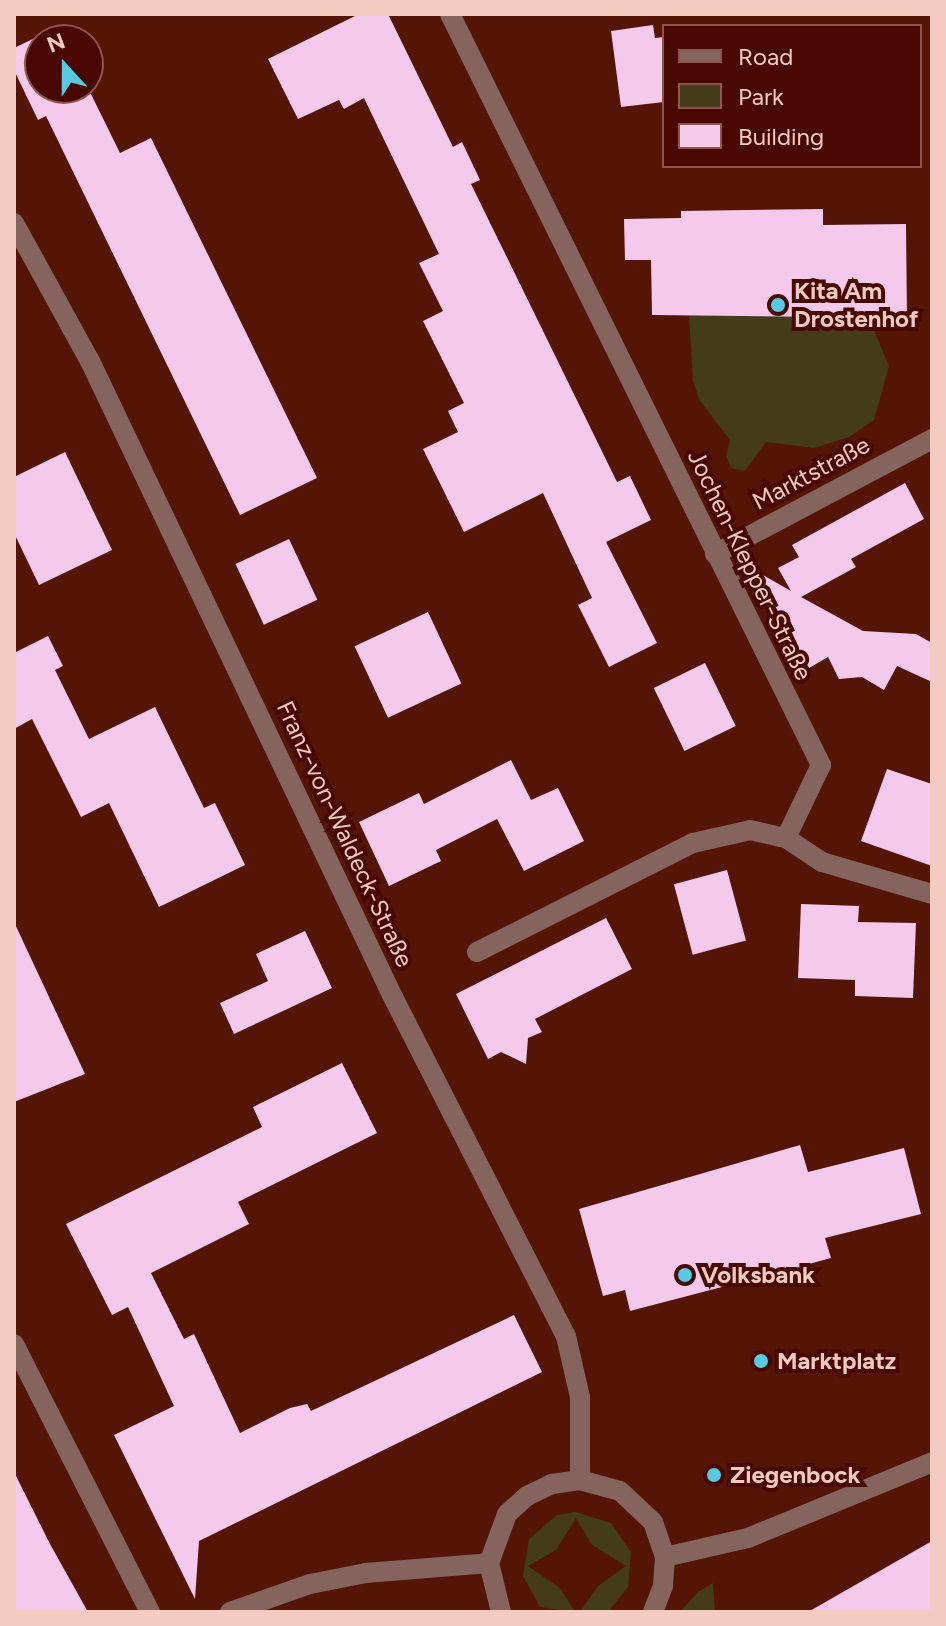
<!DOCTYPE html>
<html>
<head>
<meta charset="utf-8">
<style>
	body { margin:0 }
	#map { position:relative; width:946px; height:1626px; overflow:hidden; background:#541406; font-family:Figtree,sans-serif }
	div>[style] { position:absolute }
	.green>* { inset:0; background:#443b1a }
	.building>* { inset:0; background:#f5c9eb; transform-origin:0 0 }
	.minor>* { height:20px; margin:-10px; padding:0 10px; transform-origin:10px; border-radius:10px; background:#84645c }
	.dots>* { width:22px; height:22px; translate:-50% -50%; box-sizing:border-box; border:4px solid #480700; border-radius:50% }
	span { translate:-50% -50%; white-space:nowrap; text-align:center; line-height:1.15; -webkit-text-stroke:8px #480700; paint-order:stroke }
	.poi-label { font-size:24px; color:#f4cbc1; font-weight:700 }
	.left { translate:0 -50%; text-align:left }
	.street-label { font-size:24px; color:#f4cbc1 }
	.frame { position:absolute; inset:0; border:16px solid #f4cbc1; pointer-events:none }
	.legend { position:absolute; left:662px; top:24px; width:260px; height:144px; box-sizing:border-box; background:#480700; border:2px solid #8d554d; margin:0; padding:10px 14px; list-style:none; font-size:24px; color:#f4cbc1 }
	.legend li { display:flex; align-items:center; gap:16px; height:40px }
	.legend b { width:40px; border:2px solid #8d554d }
	.north { position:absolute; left:24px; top:24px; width:80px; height:80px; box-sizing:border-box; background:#480700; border:2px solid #8d554d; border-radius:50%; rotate:339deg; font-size:22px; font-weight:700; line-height:32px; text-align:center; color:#f4cbc1 }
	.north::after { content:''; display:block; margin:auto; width:28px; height:36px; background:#57c9e1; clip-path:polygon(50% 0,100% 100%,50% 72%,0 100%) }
</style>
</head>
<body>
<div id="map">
	<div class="green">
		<div style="clip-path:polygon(795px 313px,796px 320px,869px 319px,889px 366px,874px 420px,849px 437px,814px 448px,766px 442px,745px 471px,731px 468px,726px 456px,730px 440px,700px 401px,693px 381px,689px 314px)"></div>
		<div style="clip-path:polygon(575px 1512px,611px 1523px,631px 1552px,628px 1587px,608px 1612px,580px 1612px,598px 1586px,626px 1566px,592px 1545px,576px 1518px,556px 1550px,528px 1566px,560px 1588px,575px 1612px,540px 1607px,523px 1576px,529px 1539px,557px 1515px)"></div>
		<div style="clip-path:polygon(713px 1583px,715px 1612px,680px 1612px,698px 1592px)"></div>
	</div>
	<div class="building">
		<div style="clip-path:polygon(359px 14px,388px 14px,453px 147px,462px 142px,480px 180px,471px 184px,617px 482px,630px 476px,651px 520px,606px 542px,657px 643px,609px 667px,578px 605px,592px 598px,543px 493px,464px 532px,423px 449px,458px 432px,448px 411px,464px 403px,423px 321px,443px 311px,419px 263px,439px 254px,364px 98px,344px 109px,339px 100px,298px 119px,268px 59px)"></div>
		<div style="clip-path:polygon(653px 25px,655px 38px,664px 37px,664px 102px,621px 107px,611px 31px)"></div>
		<div style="clip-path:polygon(58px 27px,65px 40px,40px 40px,40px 88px,88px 88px,120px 153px,151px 138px,317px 478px,240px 515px,46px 116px,38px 120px,14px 70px,14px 48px)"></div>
		<div style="clip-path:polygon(823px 209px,823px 225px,906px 224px,907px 318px,652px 315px,651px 260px,625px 260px,624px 219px,681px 218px,681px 211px)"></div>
		<div style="clip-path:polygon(65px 452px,112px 550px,39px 585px,14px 533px,14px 477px)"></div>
		<div style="clip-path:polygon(905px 483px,924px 519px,851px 559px,856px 567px,801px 597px,863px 631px,916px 634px,932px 643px,932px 682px,897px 666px,884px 690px,862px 677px,839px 679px,828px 657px,809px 668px,756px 571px,791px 591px,778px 568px,799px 557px,792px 545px)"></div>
		<div style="left:289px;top:539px;width:67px;height:59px;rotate:65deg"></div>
		<div style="left:428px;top:612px;width:79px;height:81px;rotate:65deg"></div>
		<div style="clip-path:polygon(48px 636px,63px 666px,55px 670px,89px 739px,155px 707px,204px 808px,215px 803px,245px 865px,159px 907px,109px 803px,81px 817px,32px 719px,14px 729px,14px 653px)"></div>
		<div style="left:705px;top:663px;width:70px;height:57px;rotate:64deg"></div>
		<div style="clip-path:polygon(511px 760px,531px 800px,558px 788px,584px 841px,524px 871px,497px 819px,436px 850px,441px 861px,389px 886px,359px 822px,419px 793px,424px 804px)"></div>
		<div style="clip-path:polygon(887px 769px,932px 784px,932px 866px,861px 841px)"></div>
		<div style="left:727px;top:870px;width:73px;height:55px;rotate:75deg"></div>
		<div style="clip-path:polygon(801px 904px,859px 906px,858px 922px,916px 923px,913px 998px,855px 996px,855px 980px,798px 978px)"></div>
		<div style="clip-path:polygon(606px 918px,632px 969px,535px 1019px,542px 1032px,528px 1038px,526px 1064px,501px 1052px,488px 1059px,456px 994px)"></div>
		<div style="clip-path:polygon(14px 922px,85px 1074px,14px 1102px)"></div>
		<div style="clip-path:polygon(305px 931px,332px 988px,234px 1034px,220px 1003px,268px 981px,256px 954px)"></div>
		<div style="clip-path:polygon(342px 1063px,377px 1133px,238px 1202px,249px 1224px,151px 1273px,184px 1339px,194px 1334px,240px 1433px,290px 1408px,307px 1404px,311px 1411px,514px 1315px,542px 1372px,199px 1541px,195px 1599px,114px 1435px,174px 1406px,128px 1307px,112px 1315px,66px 1224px,262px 1127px,253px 1107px)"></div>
		<div style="clip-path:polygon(800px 1145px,808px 1172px,904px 1148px,921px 1214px,825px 1238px,831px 1258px,805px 1265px,799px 1278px,787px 1270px,630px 1311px,625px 1290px,603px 1296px,579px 1209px)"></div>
		<div style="clip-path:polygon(14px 1472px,50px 1544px,88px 1612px,14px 1612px)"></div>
		<div style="clip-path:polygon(932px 1541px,932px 1612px,808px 1612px)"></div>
	</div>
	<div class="minor">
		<div style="left:450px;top:14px;width:838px;rotate:63.71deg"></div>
		<div style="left:821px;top:765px;width:81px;rotate:115.6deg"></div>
		<div style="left:14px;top:223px;width:158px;rotate:61.2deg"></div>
		<div style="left:90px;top:361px;width:702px;rotate:64.53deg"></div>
		<div style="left:392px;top:995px;width:383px;rotate:63deg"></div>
		<div style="left:566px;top:1336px;width:63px;rotate:77.1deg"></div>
		<div style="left:580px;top:1397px;width:83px;rotate:90deg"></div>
		<div style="left:715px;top:554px;width:246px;rotate:-27.9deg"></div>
		<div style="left:477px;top:952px;width:242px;rotate:-26.8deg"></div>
		<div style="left:693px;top:843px;width:58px;rotate:-12.8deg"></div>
		<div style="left:750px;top:830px;width:37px;rotate:13deg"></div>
		<div style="left:786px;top:838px;width:43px;rotate:33.7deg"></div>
		<div style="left:822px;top:862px;width:115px;rotate:16.2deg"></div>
		<div style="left:14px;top:1344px;width:301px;rotate:63.1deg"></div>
		<div style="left:665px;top:1557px;width:85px;rotate:-12.9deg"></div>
		<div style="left:748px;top:1538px;width:199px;rotate:-22.4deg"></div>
		<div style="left:230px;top:1612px;width:85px;rotate:-19.3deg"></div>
		<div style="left:310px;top:1584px;width:57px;rotate:-11.1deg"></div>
		<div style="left:366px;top:1573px;width:123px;rotate:-4.6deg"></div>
		<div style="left:501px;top:1612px;width:50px;rotate:-103.8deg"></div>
		<div style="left:489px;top:1563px;width:52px;rotate:-69.8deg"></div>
		<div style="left:507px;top:1514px;width:27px;rotate:-42deg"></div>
		<div style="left:527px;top:1496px;width:28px;rotate:-26deg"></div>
		<div style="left:552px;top:1484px;width:28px;rotate:-8deg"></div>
		<div style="left:580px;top:1480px;width:41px;rotate:15.4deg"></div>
		<div style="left:620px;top:1491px;width:45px;rotate:43.2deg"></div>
		<div style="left:653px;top:1522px;width:37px;rotate:71deg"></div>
		<div style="left:665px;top:1557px;width:29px;rotate:94deg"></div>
		<div style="left:663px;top:1586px;width:28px;rotate:111deg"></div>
	</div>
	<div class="dots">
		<div style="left:778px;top:305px;background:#57c9e1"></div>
		<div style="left:685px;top:1275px;background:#57c9e1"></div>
		<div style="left:761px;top:1361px;background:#57c9e1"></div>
		<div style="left:714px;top:1475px;background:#57c9e1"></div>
	</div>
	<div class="poi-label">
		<span class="left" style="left:794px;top:305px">Kita Am<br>Drostenhof</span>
		<span class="left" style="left:701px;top:1275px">Volksbank</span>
		<span class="left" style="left:777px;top:1361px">Marktplatz</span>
		<span class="left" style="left:730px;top:1475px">Ziegenbock</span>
	</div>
	<div class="street-label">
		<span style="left:811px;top:473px;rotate:-28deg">Marktstraße</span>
		<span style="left:750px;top:565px;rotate:64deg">Jochen-Klepper-Straße</span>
		<span style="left:345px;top:834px;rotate:65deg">Franz-von-Waldeck-Straße</span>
	</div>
	<div class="frame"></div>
	<ul class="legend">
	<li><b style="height:10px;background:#84645c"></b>Road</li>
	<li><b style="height:22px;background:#443b1a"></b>Park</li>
	<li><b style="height:22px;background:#f5c9eb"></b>Building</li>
	</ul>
	<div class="north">N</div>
</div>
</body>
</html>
